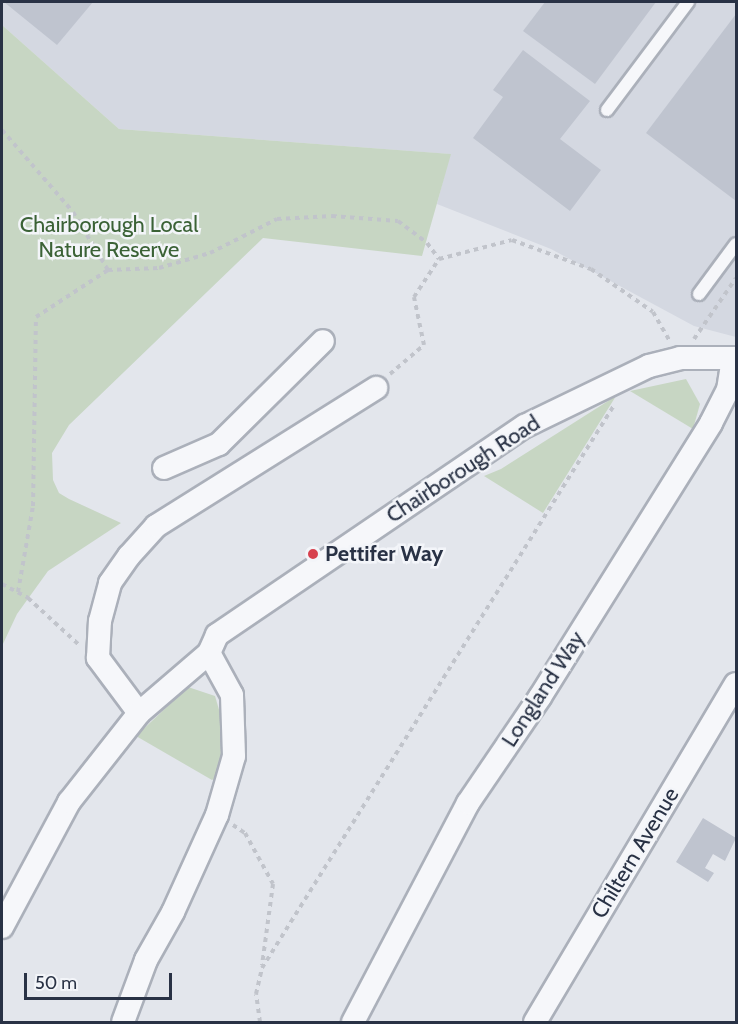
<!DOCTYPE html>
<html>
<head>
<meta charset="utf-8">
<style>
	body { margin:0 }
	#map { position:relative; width:738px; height:1024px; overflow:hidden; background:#e3e6ec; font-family:Cabin,sans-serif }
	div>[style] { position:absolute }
	.built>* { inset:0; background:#d4d8e1 }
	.green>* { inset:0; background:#c7d6c3 }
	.building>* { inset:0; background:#bfc4cf }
	.path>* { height:4px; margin-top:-2px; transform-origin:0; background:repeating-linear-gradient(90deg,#c1c4cb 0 4.5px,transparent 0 9px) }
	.roads { filter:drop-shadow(2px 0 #abb0ba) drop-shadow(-2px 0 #abb0ba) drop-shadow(0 2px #abb0ba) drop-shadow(0 -2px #abb0ba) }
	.lane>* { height:12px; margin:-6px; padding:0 6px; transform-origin:6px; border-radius:6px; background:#f6f7fa }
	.street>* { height:22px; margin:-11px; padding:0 11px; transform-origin:11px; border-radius:11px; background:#f6f7fa }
	.dots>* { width:16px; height:16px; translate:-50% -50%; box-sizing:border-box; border:3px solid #f3f5f9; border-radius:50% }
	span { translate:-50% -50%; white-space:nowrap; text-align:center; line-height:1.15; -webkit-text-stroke:5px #f3f5f9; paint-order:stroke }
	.park-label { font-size:22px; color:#3b6236 }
	.street-label { font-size:22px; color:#293245 }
	.poi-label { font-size:22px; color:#293245; font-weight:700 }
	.left { translate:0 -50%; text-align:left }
	.frame { position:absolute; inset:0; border:3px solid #293245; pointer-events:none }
	.scale { position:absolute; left:24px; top:973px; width:148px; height:27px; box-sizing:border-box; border:3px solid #293245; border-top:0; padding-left:8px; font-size:18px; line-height:21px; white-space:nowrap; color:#293245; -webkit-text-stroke:4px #f3f5f9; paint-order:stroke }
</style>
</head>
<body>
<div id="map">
	<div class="built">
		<div style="clip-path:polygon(2px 2px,736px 2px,736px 337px,694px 326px,551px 249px,437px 204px,450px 154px,119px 129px,2px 25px)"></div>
	</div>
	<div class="green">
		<div style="clip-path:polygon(2px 25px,119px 129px,451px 154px,422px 256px,263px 238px,69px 425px,52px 453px,53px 480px,59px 493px,69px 499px,121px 523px,48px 571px,17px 614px,2px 646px)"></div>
		<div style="clip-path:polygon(686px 379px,700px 404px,693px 429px,630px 391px)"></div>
		<div style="clip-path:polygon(616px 396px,543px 513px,484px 476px,501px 469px)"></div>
		<div style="clip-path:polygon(188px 687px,215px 696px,220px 713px,221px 758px,218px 776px,212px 780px,136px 736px)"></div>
	</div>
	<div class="building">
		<div style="clip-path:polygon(4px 2px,93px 2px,57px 45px)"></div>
		<div style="clip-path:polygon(545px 2px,656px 2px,595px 84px,523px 31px)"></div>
		<div style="clip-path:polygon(736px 14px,736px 201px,646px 133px)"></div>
		<div style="clip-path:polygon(523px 50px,590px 101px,560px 139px,601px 170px,570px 211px,473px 138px,503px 97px,493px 90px)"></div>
		<div style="clip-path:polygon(703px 818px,736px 838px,725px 861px,713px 854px,705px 868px,714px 873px,708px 882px,676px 862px)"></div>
	</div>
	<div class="path">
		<div style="left:2px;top:130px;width:108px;rotate:49.1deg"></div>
		<div style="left:73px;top:212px;width:68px;rotate:58.9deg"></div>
		<div style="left:694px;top:339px;width:74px;rotate:-55.5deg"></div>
		<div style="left:390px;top:374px;width:45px;rotate:-40.5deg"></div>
		<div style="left:424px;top:345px;width:49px;rotate:-101.8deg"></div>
		<div style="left:414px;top:297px;width:45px;rotate:-56.7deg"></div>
		<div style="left:439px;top:259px;width:75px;rotate:-14.6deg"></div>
		<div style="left:512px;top:240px;width:84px;rotate:20.2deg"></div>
		<div style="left:591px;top:269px;width:75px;rotate:34.7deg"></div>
		<div style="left:653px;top:312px;width:34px;rotate:60deg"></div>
		<div style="left:2px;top:584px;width:30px;rotate:28deg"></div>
		<div style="left:28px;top:598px;width:68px;rotate:42.6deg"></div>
		<div style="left:18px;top:592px;width:87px;rotate:-80.1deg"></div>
		<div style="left:33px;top:506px;width:189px;rotate:-89.1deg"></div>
		<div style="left:36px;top:317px;width:86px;rotate:-33.1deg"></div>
		<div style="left:108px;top:270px;width:51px;rotate:-2.2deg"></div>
		<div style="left:159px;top:268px;width:53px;rotate:-16.4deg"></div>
		<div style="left:210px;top:253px;width:75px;rotate:-26.9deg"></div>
		<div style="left:277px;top:219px;width:55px;rotate:-3.1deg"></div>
		<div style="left:332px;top:216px;width:66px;rotate:4.3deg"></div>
		<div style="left:398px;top:221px;width:36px;rotate:37deg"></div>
		<div style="left:427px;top:243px;width:20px;rotate:53deg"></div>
		<div style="left:233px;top:825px;width:14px;rotate:34deg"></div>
		<div style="left:245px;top:833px;width:58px;rotate:61.2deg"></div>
		<div style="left:273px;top:884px;width:82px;rotate:97.7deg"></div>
		<div style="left:260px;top:1022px;width:28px;rotate:-98deg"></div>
		<div style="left:256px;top:994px;width:27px;rotate:-77deg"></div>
		<div style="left:262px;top:968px;width:662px;rotate:-57.97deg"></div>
	</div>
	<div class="roads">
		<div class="lane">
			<div style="left:607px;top:110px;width:135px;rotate:-53.1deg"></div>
			<div style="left:699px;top:294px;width:62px;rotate:-53.5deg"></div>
		</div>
		<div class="street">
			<div style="left:164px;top:468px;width:60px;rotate:-23.6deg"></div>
			<div style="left:219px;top:444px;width:146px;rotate:-44.7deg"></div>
			<div style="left:139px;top:713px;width:69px;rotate:-126.7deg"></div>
			<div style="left:98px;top:658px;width:37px;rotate:-87deg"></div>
			<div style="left:100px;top:621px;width:39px;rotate:-75deg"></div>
			<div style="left:110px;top:583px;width:33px;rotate:-55deg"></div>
			<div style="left:129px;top:556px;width:40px;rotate:-48deg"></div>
			<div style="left:156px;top:526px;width:260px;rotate:-32.1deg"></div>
			<div style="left:2px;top:927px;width:142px;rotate:-61.8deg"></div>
			<div style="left:69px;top:802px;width:113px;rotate:-51.8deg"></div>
			<div style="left:139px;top:713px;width:92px;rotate:-40.6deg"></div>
			<div style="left:209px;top:653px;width:20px;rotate:-66deg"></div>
			<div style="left:217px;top:635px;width:372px;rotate:-34.2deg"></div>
			<div style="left:525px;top:426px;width:138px;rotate:-25.8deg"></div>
			<div style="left:649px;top:366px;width:32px;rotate:-14deg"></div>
			<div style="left:680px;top:358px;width:56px"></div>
			<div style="left:123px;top:1022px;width:66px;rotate:-69.6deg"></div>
			<div style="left:146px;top:960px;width:55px;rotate:-60.6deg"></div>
			<div style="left:173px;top:912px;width:107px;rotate:-65.6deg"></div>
			<div style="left:217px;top:815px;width:61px;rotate:-73.9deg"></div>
			<div style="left:234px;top:756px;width:61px;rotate:-91.9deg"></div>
			<div style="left:232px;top:695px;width:48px;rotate:-118.7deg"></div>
			<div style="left:353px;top:1022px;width:247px;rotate:-62.3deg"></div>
			<div style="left:468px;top:803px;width:128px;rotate:-55.8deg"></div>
			<div style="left:540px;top:697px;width:323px;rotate:-58deg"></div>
			<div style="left:711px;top:423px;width:37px;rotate:-63deg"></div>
			<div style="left:728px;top:390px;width:32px;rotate:-81deg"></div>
			<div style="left:535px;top:1022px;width:393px;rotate:-59.3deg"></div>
		</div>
	</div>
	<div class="dots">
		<div style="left:313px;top:554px;background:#d7414e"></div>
	</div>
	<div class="park-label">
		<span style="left:109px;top:237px">Chairborough Local<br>Nature Reserve</span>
	</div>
	<div class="street-label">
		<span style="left:463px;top:469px;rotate:-33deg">Chairborough Road</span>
		<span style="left:543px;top:689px;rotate:-57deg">Longland Way</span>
		<span style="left:635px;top:853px;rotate:-59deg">Chiltern Avenue</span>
	</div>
	<div class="poi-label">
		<span class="left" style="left:325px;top:554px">Pettifer Way</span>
	</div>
	<div class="frame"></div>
	<div class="scale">50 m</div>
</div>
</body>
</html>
